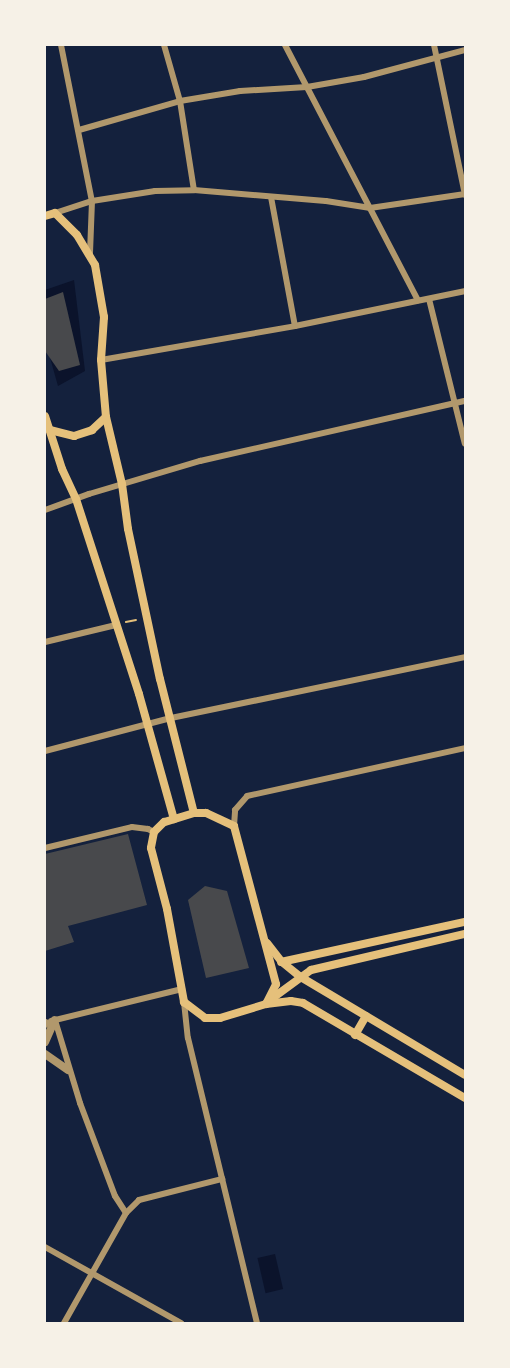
<!DOCTYPE html>
<html>
<head>
<meta charset="utf-8">
<style>
	body { margin:0 }
	#map { position:relative; width:510px; height:1368px; overflow:hidden; background:#14213d; font-family:"Noto Sans",sans-serif }
	div>[style] { position:absolute }
	.water>* { inset:0; background:#0b132b; transform-origin:0 0 }
	.building>* { inset:0; background:#48494c }
	.path>* { height:1.5px; margin:-0.75px; padding:0 0.75px; transform-origin:0.75px; border-radius:0.75px; background:#e5c07b }
	.minor>* { height:6px; margin:-3px; padding:0 3px; transform-origin:3px; border-radius:3px; background:#b1986c }
	.tertiary>* { height:8px; margin:-4px; padding:0 4px; transform-origin:4px; border-radius:4px; background:#b1986c }
	.secondary>* { height:8px; margin:-4px; padding:0 4px; transform-origin:4px; border-radius:4px; background:#e5c07b }
	span { translate:-50% -50%; white-space:nowrap; text-align:center; line-height:1.15; -webkit-text-stroke:4.5px #f6f1e7; paint-order:stroke }
	.frame { position:absolute; inset:0; border:46px solid #f6f1e7; pointer-events:none }
</style>
</head>
<body>
<div id="map">
	<div class="water">
		<div style="clip-path:polygon(74px 280px,85px 371px,58px 386px,45px 340px,45px 290px)"></div>
		<div style="left:275px;top:1254px;width:36px;height:18px;rotate:77deg"></div>
	</div>
	<div class="building">
		<div style="clip-path:polygon(63px 292px,80px 365px,59px 371px,45px 351px,45px 299px)"></div>
		<div style="clip-path:polygon(128px 834px,147px 905px,68px 926px,74px 942px,45px 951px,45px 854px)"></div>
		<div style="clip-path:polygon(205px 886px,227px 891px,249px 968px,206px 978px,188px 900px)"></div>
	</div>
	<div class="path">
		<div style="left:126px;top:622px;width:10px;rotate:-11deg"></div>
	</div>
	<div class="minor">
		<div style="left:61px;top:45px;width:159px;rotate:78.8deg"></div>
		<div style="left:92px;top:201px;width:53px;rotate:92.2deg"></div>
		<div style="left:164px;top:45px;width:58px;rotate:74.1deg"></div>
		<div style="left:180px;top:101px;width:90px;rotate:81.1deg"></div>
		<div style="left:285px;top:45px;width:288px;rotate:62.5deg"></div>
		<div style="left:434px;top:45px;width:153px;rotate:78.3deg"></div>
		<div style="left:79px;top:130px;width:105px;rotate:-16deg"></div>
		<div style="left:180px;top:101px;width:61px;rotate:-9.5deg"></div>
		<div style="left:240px;top:91px;width:67px;rotate:-3.4deg"></div>
		<div style="left:307px;top:87px;width:58px;rotate:-10deg"></div>
		<div style="left:364px;top:77px;width:105px;rotate:-15deg"></div>
		<div style="left:271px;top:197px;width:131px;rotate:79.5deg"></div>
		<div style="left:55px;top:213px;width:39px;rotate:-18deg"></div>
		<div style="left:92px;top:201px;width:64px;rotate:-9deg"></div>
		<div style="left:155px;top:191px;width:39px;rotate:-1deg"></div>
		<div style="left:194px;top:190px;width:132px;rotate:4.8deg"></div>
		<div style="left:326px;top:201px;width:45px;rotate:9deg"></div>
		<div style="left:370px;top:208px;width:96px;rotate:-8.4deg"></div>
		<div style="left:429px;top:299px;width:149px;rotate:76.1deg"></div>
		<div style="left:101px;top:360px;width:197px;rotate:-9.9deg"></div>
		<div style="left:295px;top:326px;width:174px;rotate:-11.6deg"></div>
		<div style="left:45px;top:510px;width:47px;rotate:-20deg"></div>
		<div style="left:89px;top:494px;width:116px;rotate:-16.6deg"></div>
		<div style="left:200px;top:461px;width:272px;rotate:-12.8deg"></div>
		<div style="left:45px;top:642px;width:73px;rotate:-13.5deg"></div>
		<div style="left:45px;top:751px;width:130px;rotate:-14.7deg"></div>
		<div style="left:171px;top:718px;width:300px;rotate:-11.7deg"></div>
		<div style="left:234px;top:826px;width:16px;rotate:-86deg"></div>
		<div style="left:235px;top:810px;width:18px;rotate:-49deg"></div>
		<div style="left:247px;top:796px;width:223px;rotate:-12.4deg"></div>
		<div style="left:45px;top:848px;width:89px;rotate:-13.6deg"></div>
		<div style="left:132px;top:827px;width:16px;rotate:7deg"></div>
		<div style="left:148px;top:829px;width:7px;rotate:27deg"></div>
		<div style="left:184px;top:1002px;width:36px;rotate:84deg"></div>
		<div style="left:188px;top:1038px;width:293px;rotate:76.4deg"></div>
		<div style="left:55px;top:1020px;width:87px;rotate:73.2deg"></div>
		<div style="left:80px;top:1103px;width:99px;rotate:69.4deg"></div>
		<div style="left:115px;top:1196px;width:20px;rotate:57deg"></div>
		<div style="left:51px;top:1021px;width:135px;rotate:-13.7deg"></div>
		<div style="left:45px;top:1247px;width:156px;rotate:29.2deg"></div>
		<div style="left:64px;top:1323px;width:126px;rotate:-60.6deg"></div>
		<div style="left:126px;top:1213px;width:18px;rotate:-45deg"></div>
		<div style="left:139px;top:1200px;width:86px;rotate:-14.2deg"></div>
	</div>
	<div class="tertiary">
		<div style="left:45px;top:1024px;width:1px;rotate:-45deg"></div>
		<div style="left:45px;top:1042px;width:24px;rotate:-66deg"></div>
		<div style="left:45px;top:1054px;width:28px;rotate:35deg"></div>
	</div>
	<div class="secondary">
		<div style="left:45px;top:216px;width:10px;rotate:-17deg"></div>
		<div style="left:55px;top:213px;width:31px;rotate:45deg"></div>
		<div style="left:77px;top:235px;width:35px;rotate:59deg"></div>
		<div style="left:95px;top:265px;width:53px;rotate:80.2deg"></div>
		<div style="left:104px;top:317px;width:43px;rotate:94deg"></div>
		<div style="left:101px;top:360px;width:57px;rotate:85deg"></div>
		<div style="left:106px;top:417px;width:69px;rotate:76.6deg"></div>
		<div style="left:122px;top:484px;width:45px;rotate:82.4deg"></div>
		<div style="left:128px;top:529px;width:153px;rotate:78deg"></div>
		<div style="left:160px;top:679px;width:138px;rotate:75.8deg"></div>
		<div style="left:45px;top:416px;width:56px;rotate:72.2deg"></div>
		<div style="left:62px;top:469px;width:33px;rotate:65deg"></div>
		<div style="left:76px;top:499px;width:205px;rotate:72.1deg"></div>
		<div style="left:139px;top:694px;width:130px;rotate:74.4deg"></div>
		<div style="left:50px;top:430px;width:25px;rotate:14deg"></div>
		<div style="left:74px;top:436px;width:19px;rotate:-18deg"></div>
		<div style="left:92px;top:430px;width:19px;rotate:-43deg"></div>
		<div style="left:267px;top:943px;width:24px;rotate:52deg"></div>
		<div style="left:282px;top:962px;width:22px;rotate:39deg"></div>
		<div style="left:299px;top:976px;width:193px;rotate:30.8deg"></div>
		<div style="left:281px;top:962px;width:188px;rotate:-12.3deg"></div>
		<div style="left:270px;top:1000px;width:51px;rotate:-36.2deg"></div>
		<div style="left:311px;top:970px;width:158px;rotate:-13.2deg"></div>
		<div style="left:266px;top:1004px;width:22px;rotate:-63deg"></div>
		<div style="left:276px;top:984px;width:163px;rotate:-104.9deg"></div>
		<div style="left:234px;top:826px;width:31px;rotate:-155deg"></div>
		<div style="left:206px;top:813px;width:12px;rotate:180deg"></div>
		<div style="left:194px;top:813px;width:31px;rotate:163deg"></div>
		<div style="left:164px;top:822px;width:14px;rotate:135deg"></div>
		<div style="left:154px;top:832px;width:16px;rotate:101deg"></div>
		<div style="left:151px;top:848px;width:63px;rotate:75.3deg"></div>
		<div style="left:167px;top:909px;width:95px;rotate:79.6deg"></div>
		<div style="left:184px;top:1002px;width:26px;rotate:37deg"></div>
		<div style="left:205px;top:1018px;width:15px"></div>
		<div style="left:220px;top:1018px;width:48px;rotate:-16.9deg"></div>
		<div style="left:266px;top:1004px;width:25px;rotate:-7deg"></div>
		<div style="left:291px;top:1001px;width:12px;rotate:9deg"></div>
		<div style="left:303px;top:1003px;width:188px;rotate:30.4deg"></div>
		<div style="left:355px;top:1035px;width:22px;rotate:-60deg"></div>
	</div>
	<div class="frame"></div>
</div>
</body>
</html>
